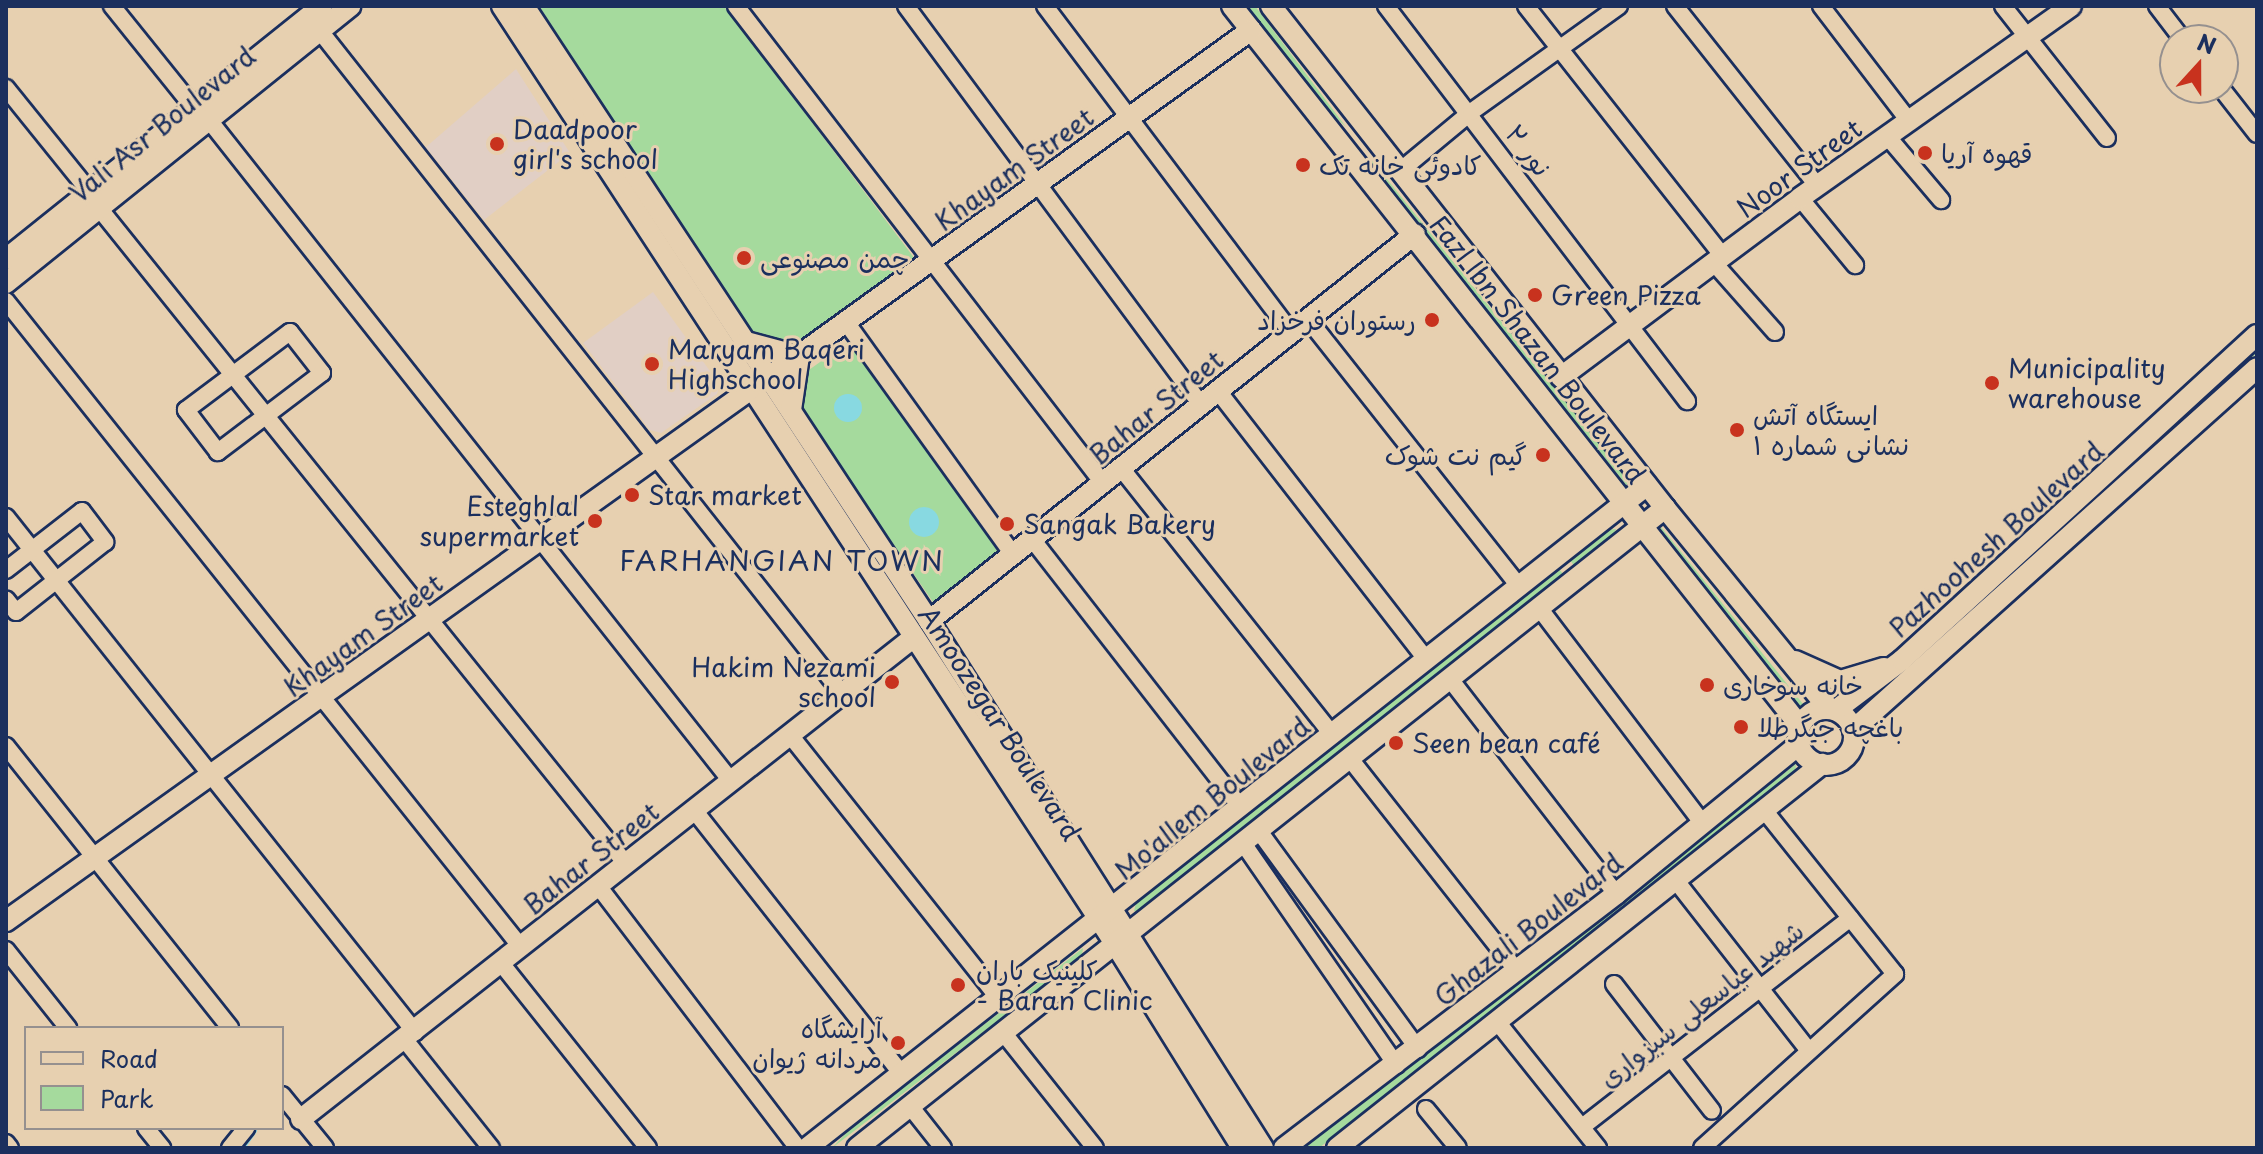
<!DOCTYPE html>
<html>
<head>
<meta charset="utf-8">
<style>
	body { margin:0 }
	#map { position:relative; width:2263px; height:1154px; overflow:hidden; background:#e7d0b0; font-family:"Playpen Sans","Playpen Sans Arabic",sans-serif }
	div>[style] { position:absolute }
	.built>* { inset:0; background:#e1cfc5 }
	.green>* { inset:0; background:#a5da9d }
	.water>* { inset:0; background:#88d9e1 }
	.round { border-radius:50% }
	.stream>* { height:4px; margin:-2px; padding:0 2px; transform-origin:2px; border-radius:2px; background:#88d9e1 }
	.roads { filter:drop-shadow(2px 0 #1b2f5e) drop-shadow(-2px 0 #1b2f5e) drop-shadow(0 2px #1b2f5e) drop-shadow(0 -2px #1b2f5e) }
	.minor>* { height:16px; margin:-8px; padding:0 8px; transform-origin:8px; border-radius:8px; background:#e7d0b0 }
	.major>* { height:20px; margin:-10px; padding:0 10px; transform-origin:10px; border-radius:10px; background:#e7d0b0 }
	.major>.ring { margin:-10px; padding:0; box-sizing:content-box; background:none; border:20px solid #e7d0b0; border-radius:50% }
	.dots>* { width:22px; height:22px; translate:-50% -50%; box-sizing:border-box; border:4px solid #e7d0b0; border-radius:50% }
	span { translate:-50% -50%; white-space:nowrap; text-align:center; line-height:1.15; -webkit-text-stroke:6px #e7d0b0; paint-order:stroke }
	.street-label { font-size:26px; color:#1b2f5e }
	.poi-label { font-size:26px; color:#1b2f5e }
	.left { translate:0 -50%; text-align:left }
	.right { translate:-100% -50%; text-align:right }
	.neighbourhood-label { font-size:28px; color:#1b2f5e; letter-spacing:2px }
	.frame { position:absolute; inset:0; border:8px solid #1b2f5e; pointer-events:none }
	.legend { position:absolute; left:24px; top:1026px; width:260px; height:104px; box-sizing:border-box; background:#e7d0b0; border:2px solid #95908f; margin:0; padding:10px 14px; list-style:none; font-size:24px; color:#1b2f5e }
	.legend li { display:flex; align-items:center; gap:16px; height:40px }
	.legend b { width:40px; border:2px solid #95908f }
	.north { position:absolute; left:2159px; top:24px; width:80px; height:80px; box-sizing:border-box; background:#e7d0b0; border:2px solid #95908f; border-radius:50%; rotate:21deg; font-size:22px; font-weight:700; line-height:32px; text-align:center; color:#1b2f5e }
	.north::after { content:''; display:block; margin:auto; width:28px; height:36px; background:#c8321e; clip-path:polygon(50% 0,100% 100%,50% 72%,0 100%) }
</style>
</head>
<body>
<div id="map">
	<div class="built">
		<div style="clip-path:polygon(516px 69px,570px 153px,484px 220px,426px 147px)"></div>
		<div style="clip-path:polygon(653px 292px,720px 385px,717px 394px,661px 433px,650px 430px,583px 343px)"></div>
	</div>
	<div class="green">
		<div style="clip-path:polygon(539px 6px,724px 6px,915px 259px,796px 348px,753px 336px)"></div>
		<div style="clip-path:polygon(1245px 6px,1255px 6px,1346px 127px,1319px 102px)"></div>
		<div style="clip-path:polygon(1370px 158px,1627px 478px,1627px 486px,1366px 159px)"></div>
		<div style="clip-path:polygon(851px 340px,1002px 549px,935px 605px,800px 408px,806px 372px)"></div>
		<div style="clip-path:polygon(2257px 345px,2257px 353px,1858px 716px,1860px 709px)"></div>
		<div style="clip-path:polygon(1661px 527px,1803px 704px,1801px 708px,1659px 532px)"></div>
		<div style="clip-path:polygon(1616px 529px,1612px 538px,1575px 567px,1570px 560px,1607px 530px)"></div>
		<div style="clip-path:polygon(1559px 569px,1564px 575px,1401px 706px,1141px 912px,1134px 911px,1136px 903px)"></div>
		<div style="clip-path:polygon(1796px 764px,1795px 774px,1319px 1148px,1304px 1148px)"></div>
		<div style="clip-path:polygon(1083px 948px,1082px 956px,832px 1148px,852px 1127px)"></div>
	</div>
	<div class="water">
		<div class="round" style="left:834px;top:394px;width:28px;height:28px"></div>
		<div class="round" style="left:909px;top:507px;width:30px;height:30px"></div>
	</div>
	<div class="stream">
		<div style="left:243px;top:1148px;width:21px;rotate:-55deg"></div>
	</div>
	<div class="roads">
		<div class="minor">
			<div style="left:112px;top:6px;width:131px;rotate:51.2deg"></div>
			<div style="left:736px;top:6px;width:602px;rotate:52.43deg"></div>
			<div style="left:906px;top:6px;width:496px;rotate:53.5deg"></div>
			<div style="left:1045px;top:6px;width:409px;rotate:53deg"></div>
			<div style="left:1386px;top:6px;width:497px;rotate:52.7deg"></div>
			<div style="left:1526px;top:6px;width:318px;rotate:51.8deg"></div>
			<div style="left:1675px;top:6px;width:228px;rotate:51.6deg"></div>
			<div style="left:1821px;top:6px;width:145px;rotate:52.6deg"></div>
			<div style="left:2003px;top:6px;width:168px;rotate:51.8deg"></div>
			<div style="left:2157px;top:6px;width:43px;rotate:52.6deg"></div>
			<div style="left:320px;top:31px;width:842px;rotate:51.75deg"></div>
			<div style="left:6px;top:88px;width:134px;rotate:51.1deg"></div>
			<div style="left:2221px;top:88px;width:58px;rotate:52deg"></div>
			<div style="left:209px;top:120px;width:842px;rotate:51.7deg"></div>
			<div style="left:1887px;top:136px;width:84px;rotate:49.8deg"></div>
			<div style="left:1400px;top:171px;width:92px;rotate:-39.7deg"></div>
			<div style="left:1471px;top:112px;width:182px;rotate:-35.6deg"></div>
			<div style="left:1800px;top:198px;width:87px;rotate:50.6deg"></div>
			<div style="left:99px;top:208px;width:841px;rotate:51.22deg"></div>
			<div style="left:1714px;top:263px;width:92px;rotate:48.5deg"></div>
			<div style="left:6px;top:301px;width:826px;rotate:51.44deg"></div>
			<div style="left:1308px;top:319px;width:342px;rotate:51.7deg"></div>
			<div style="left:846px;top:322px;width:286px;rotate:54.3deg"></div>
			<div style="left:290px;top:332px;width:52px;rotate:52deg"></div>
			<div style="left:322px;top:373px;width:131px;rotate:142.8deg"></div>
			<div style="left:218px;top:452px;width:53px;rotate:-127.3deg"></div>
			<div style="left:186px;top:410px;width:130px;rotate:-36.9deg"></div>
			<div style="left:1218px;top:391px;width:341px;rotate:52.2deg"></div>
			<div style="left:1121px;top:468px;width:341px;rotate:51.6deg"></div>
			<div style="left:6px;top:517px;width:658px;rotate:51.54deg"></div>
			<div style="left:1032px;top:539px;width:340px;rotate:52.1deg"></div>
			<div style="left:6px;top:570px;width:96px;rotate:-37.8deg"></div>
			<div style="left:82px;top:511px;width:39px;rotate:53deg"></div>
			<div style="left:105px;top:542px;width:113px;rotate:141.8deg"></div>
			<div style="left:16px;top:612px;width:16px;rotate:-128deg"></div>
			<div style="left:1540px;top:609px;width:270px;rotate:52.8deg"></div>
			<div style="left:1450px;top:679px;width:272px;rotate:52.3deg"></div>
			<div style="left:790px;top:735px;width:335px;rotate:51.6deg"></div>
			<div style="left:6px;top:746px;width:360px;rotate:51.5deg"></div>
			<div style="left:1351px;top:760px;width:268px;rotate:51.8deg"></div>
			<div style="left:694px;top:810px;width:336px;rotate:51.8deg"></div>
			<div style="left:1259px;top:831px;width:270px;rotate:53.9deg"></div>
			<div style="left:1243px;top:843px;width:270px;rotate:55.4deg"></div>
			<div style="left:1677px;top:882px;width:214px;rotate:52deg"></div>
			<div style="left:599px;top:887px;width:328px;rotate:52.7deg"></div>
			<div style="left:6px;top:950px;width:100px;rotate:51.5deg"></div>
			<div style="left:501px;top:963px;width:236px;rotate:51.5deg"></div>
			<div style="left:1614px;top:984px;width:160px;rotate:52.3deg"></div>
			<div style="left:1499px;top:1024px;width:159px;rotate:51.4deg"></div>
			<div style="left:1002px;top:1031px;width:149px;rotate:51.5deg"></div>
			<div style="left:405px;top:1040px;width:138px;rotate:51.5deg"></div>
			<div style="left:282px;top:1095px;width:68px;rotate:50.9deg"></div>
			<div style="left:910px;top:1106px;width:53px;rotate:51.8deg"></div>
			<div style="left:1426px;top:1109px;width:50px;rotate:50.6deg"></div>
			<div style="left:1582px;top:1127px;width:340px;rotate:-37.9deg"></div>
			<div style="left:146px;top:1128px;width:26px;rotate:51deg"></div>
			<div style="left:6px;top:1143px;width:6px;rotate:51deg"></div>
			<div style="left:230px;top:1148px;width:26px;rotate:-51deg"></div>
			<div style="left:1702px;top:1148px;width:260px;rotate:-42deg"></div>
			<div style="left:1895px;top:974px;width:210px;rotate:-128.6deg"></div>
		</div>
		<div class="major">
			<div style="left:502px;top:6px;width:1118px;rotate:56.82deg"></div>
			<div style="left:1114px;top:942px;width:243px;rotate:58.1deg"></div>
			<div style="left:524px;top:6px;width:736px;rotate:56.63deg"></div>
			<div style="left:929px;top:621px;width:624px;rotate:57.63deg"></div>
			<div style="left:1232px;top:6px;width:917px;rotate:51.73deg"></div>
			<div style="left:1271px;top:6px;width:638px;rotate:51.87deg"></div>
			<div style="left:1665px;top:508px;width:259px;rotate:50.8deg"></div>
			<div style="left:6px;top:259px;width:405px;rotate:-38.7deg"></div>
			<div style="left:6px;top:283px;width:442px;rotate:-38.8deg"></div>
			<div style="left:746px;top:342px;width:55px;rotate:14.8deg"></div>
			<div style="left:799px;top:356px;width:55px;rotate:98.4deg"></div>
			<div style="left:769px;top:377px;width:594px;rotate:-35.75deg"></div>
			<div style="left:1561px;top:377px;width:299px;rotate:-36.8deg"></div>
			<div style="left:1800px;top:198px;width:332px;rotate:-35.3deg"></div>
			<div style="left:929px;top:621px;width:621px;rotate:-38.53deg"></div>
			<div style="left:1795px;top:661px;width:49px;rotate:24deg"></div>
			<div style="left:1840px;top:681px;width:46px;rotate:-16.5deg"></div>
			<div class="ring" style="left:1798px;top:709px;width:36px;height:36px"></div>
			<div style="left:1836px;top:710px;width:83px;rotate:-37.1deg"></div>
			<div style="left:1902px;top:660px;width:481px;rotate:-42.5deg"></div>
			<div style="left:1853px;top:730px;width:542px;rotate:-41.86deg"></div>
			<div style="left:6px;top:921px;width:914px;rotate:-35.52deg"></div>
			<div style="left:301px;top:1119px;width:778px;rotate:-38.17deg"></div>
			<div style="left:807px;top:1148px;width:1070px;rotate:-38.28deg"></div>
			<div style="left:857px;top:1148px;width:1031px;rotate:-38.38deg"></div>
			<div style="left:1284px;top:1148px;width:418px;rotate:-37.4deg"></div>
			<div style="left:1616px;top:894px;width:236px;rotate:-39.2deg"></div>
			<div style="left:1337px;top:1148px;width:619px;rotate:-38.37deg"></div>
		</div>
	</div>
	<div class="dots">
		<div style="left:497px;top:144px;background:#c8321e"></div>
		<div style="left:1925px;top:153px;background:#c8321e"></div>
		<div style="left:1303px;top:165px;background:#c8321e"></div>
		<div style="left:744px;top:258px;background:#c8321e"></div>
		<div style="left:1535px;top:295px;background:#c8321e"></div>
		<div style="left:1432px;top:320px;background:#c8321e"></div>
		<div style="left:652px;top:364px;background:#c8321e"></div>
		<div style="left:1992px;top:383px;background:#c8321e"></div>
		<div style="left:1737px;top:430px;background:#c8321e"></div>
		<div style="left:1543px;top:455px;background:#c8321e"></div>
		<div style="left:632px;top:495px;background:#c8321e"></div>
		<div style="left:595px;top:521px;background:#c8321e"></div>
		<div style="left:1007px;top:524px;background:#c8321e"></div>
		<div style="left:892px;top:682px;background:#c8321e"></div>
		<div style="left:1707px;top:685px;background:#c8321e"></div>
		<div style="left:1741px;top:727px;background:#c8321e"></div>
		<div style="left:1396px;top:743px;background:#c8321e"></div>
		<div style="left:958px;top:985px;background:#c8321e"></div>
		<div style="left:898px;top:1043px;background:#c8321e"></div>
	</div>
	<div class="street-label">
		<span style="left:162px;top:124px;rotate:-39deg">Vali Asr Boulevard</span>
		<span style="left:1529px;top:150px;rotate:53deg">نور ۲</span>
		<span style="left:1799px;top:168px;rotate:-36deg">Noor Street</span>
		<span style="left:1014px;top:169px;rotate:-36deg">Khayam Street</span>
		<span style="left:1538px;top:349px;rotate:52deg">Fazl Ibn Shazan Boulevard</span>
		<span style="left:1156px;top:407px;rotate:-39deg">Bahar Street</span>
		<span style="left:1996px;top:539px;rotate:-42deg">Pazhoohesh Boulevard</span>
		<span style="left:363px;top:635px;rotate:-36deg">Khayam Street</span>
		<span style="left:1000px;top:723px;rotate:57deg">Amoozegar Boulevard</span>
		<span style="left:1212px;top:798px;rotate:-39deg">Mo'allem Boulevard</span>
		<span style="left:591px;top:858px;rotate:-38deg">Bahar Street</span>
		<span style="left:1528px;top:929px;rotate:-38deg">Ghazali Boulevard</span>
		<span style="left:1701px;top:1004px;rotate:-38deg">شهید عباسعلی سبزواری</span>
	</div>
	<div class="poi-label">
		<span class="left" style="left:513px;top:144px">Daadpoor<br>girl's school</span>
		<span class="left" style="left:1941px;top:153px">قهوه آریا</span>
		<span class="left" style="left:1319px;top:165px">کادوئی خانه تک</span>
		<span class="left" style="left:760px;top:258px">چمن مصنوعی</span>
		<span class="left" style="left:1551px;top:295px">Green Pizza</span>
		<span class="right" style="left:1416px;top:320px">رستوران فرخزاد</span>
		<span class="left" style="left:668px;top:364px">Maryam Baqeri<br>Highschool</span>
		<span class="left" style="left:2008px;top:383px">Municipality<br>warehouse</span>
		<span class="left" style="left:1753px;top:430px">ایستگاه آتش<br>نشانی شماره ۱</span>
		<span class="right" style="left:1527px;top:455px">گیم نت شوک</span>
		<span class="left" style="left:648px;top:495px">Star market</span>
		<span class="right" style="left:579px;top:521px">Esteghlal<br>supermarket</span>
		<span class="left" style="left:1023px;top:524px">Sangak Bakery</span>
		<span class="right" style="left:876px;top:682px">Hakim Nezami<br>school</span>
		<span class="left" style="left:1723px;top:685px">خانه سوخاری</span>
		<span class="left" style="left:1757px;top:727px">باغچه جیگرطلا</span>
		<span class="left" style="left:1412px;top:743px">Seen bean café</span>
		<span class="left" style="left:976px;top:985px">کلینیک باران<br>- Baran Clinic</span>
		<span class="right" style="left:882px;top:1043px">آرایشگاه<br>مردانه ژیوان</span>
	</div>
	<div class="neighbourhood-label">
		<span style="left:782px;top:560px">FARHANGIAN TOWN</span>
	</div>
	<div class="frame"></div>
	<ul class="legend">
	<li><b style="height:10px;background:#e7d0b0"></b>Road</li>
	<li><b style="height:22px;background:#a5da9d"></b>Park</li>
	</ul>
	<div class="north">N</div>
</div>
</body>
</html>
